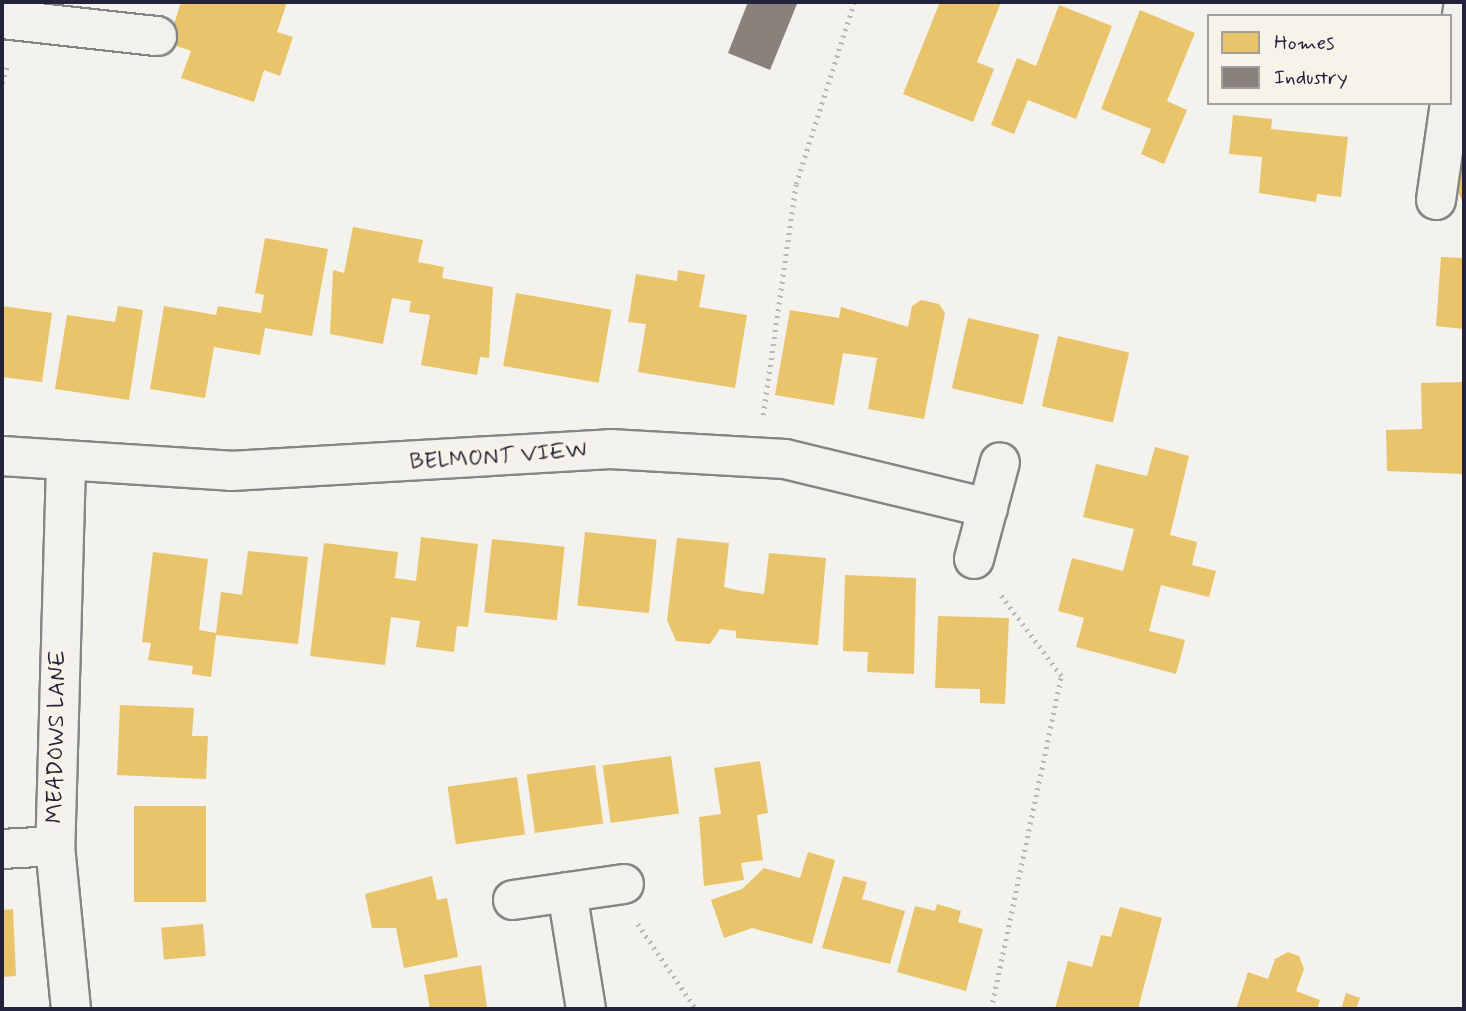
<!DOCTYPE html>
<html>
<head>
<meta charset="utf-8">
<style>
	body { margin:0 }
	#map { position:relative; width:1466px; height:1011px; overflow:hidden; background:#f4f2ec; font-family:Mynerve,sans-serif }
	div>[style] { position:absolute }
	.homes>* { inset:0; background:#e9c46a; transform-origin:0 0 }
	.industry>* { inset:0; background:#8a817c }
	.path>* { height:4.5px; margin-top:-2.25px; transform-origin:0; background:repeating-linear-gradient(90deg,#b8b6b6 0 2px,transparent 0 7px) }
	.roads { filter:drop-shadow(2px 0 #858486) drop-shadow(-2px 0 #858486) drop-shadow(0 2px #858486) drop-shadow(0 -2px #858486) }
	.minor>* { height:38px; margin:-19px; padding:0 19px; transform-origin:19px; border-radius:19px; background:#f2f1ed }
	span { translate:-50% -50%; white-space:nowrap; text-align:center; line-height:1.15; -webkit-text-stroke:7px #f7f3e8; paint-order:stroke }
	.street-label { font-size:23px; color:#22223b }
	.frame { position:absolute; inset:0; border:4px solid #22223b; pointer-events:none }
	.legend { position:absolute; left:1207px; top:14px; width:245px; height:91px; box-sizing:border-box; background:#f7f3e8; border:2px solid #a29fa3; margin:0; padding:9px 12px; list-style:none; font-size:21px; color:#22223b }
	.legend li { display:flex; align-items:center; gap:14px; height:35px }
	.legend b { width:35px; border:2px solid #a29fa3 }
</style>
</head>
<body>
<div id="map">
	<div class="homes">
		<div style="clip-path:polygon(181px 2px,287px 2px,277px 32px,293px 37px,280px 76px,264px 70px,254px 102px,181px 78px,191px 51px,168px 43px)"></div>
		<div style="clip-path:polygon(940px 2px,1001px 2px,977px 62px,994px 69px,973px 122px,903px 94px)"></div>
		<div style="clip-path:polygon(1059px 5px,1112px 26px,1076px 119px,1028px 100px,1014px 134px,991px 125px,1017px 58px,1036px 66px)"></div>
		<div style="clip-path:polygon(1140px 10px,1195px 33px,1167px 101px,1187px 110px,1164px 164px,1141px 154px,1151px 129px,1101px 109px)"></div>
		<div style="clip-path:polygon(1233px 115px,1272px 119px,1271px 129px,1348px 137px,1341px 197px,1317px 194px,1316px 202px,1259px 193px,1262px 157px,1229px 154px)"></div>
		<div style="clip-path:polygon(1464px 138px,1464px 204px,1456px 189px)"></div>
		<div style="clip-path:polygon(353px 227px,423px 240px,418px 262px,444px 267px,442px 278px,493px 287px,489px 358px,480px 357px,477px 375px,421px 365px,430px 315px,409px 312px,411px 301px,392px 298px,383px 344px,330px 334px,333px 270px,344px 273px)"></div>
		<div style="clip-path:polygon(265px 238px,328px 249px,312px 336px,265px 328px,260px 355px,214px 347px,205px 398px,150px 389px,164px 306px,216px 315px,218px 306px,261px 313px,264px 295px,255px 293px)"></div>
		<div style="clip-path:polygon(1441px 257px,1464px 258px,1464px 329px,1436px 326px)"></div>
		<div style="clip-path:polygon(678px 270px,705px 275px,699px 307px,747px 315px,735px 388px,638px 372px,646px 324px,628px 322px,636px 274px,677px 281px)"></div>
		<div style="left:516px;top:293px;width:97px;height:74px;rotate:10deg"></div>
		<div style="clip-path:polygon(921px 300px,939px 304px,945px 313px,924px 419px,868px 409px,877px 358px,843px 353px,834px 405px,775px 395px,790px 310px,839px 318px,841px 307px,908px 327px,912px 306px)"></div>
		<div style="clip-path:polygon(2px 306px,52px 313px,42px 382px,2px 377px)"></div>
		<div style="clip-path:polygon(118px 306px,143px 310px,129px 400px,55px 389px,67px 315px,115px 322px)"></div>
		<div style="left:968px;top:318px;width:73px;height:72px;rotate:13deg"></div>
		<div style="left:1058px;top:336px;width:73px;height:72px;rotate:13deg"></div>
		<div style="clip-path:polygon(1464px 382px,1464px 474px,1387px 471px,1386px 430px,1422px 429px,1421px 383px)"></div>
		<div style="clip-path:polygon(1155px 447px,1189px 456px,1170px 535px,1197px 542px,1192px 565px,1216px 571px,1209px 597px,1161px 585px,1149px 631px,1185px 640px,1176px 674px,1076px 647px,1084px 618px,1058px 611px,1072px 558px,1123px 571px,1134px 529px,1083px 517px,1096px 464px,1147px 476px)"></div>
		<div style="left:585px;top:532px;width:72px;height:74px;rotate:6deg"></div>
		<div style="clip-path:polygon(421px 537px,478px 544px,468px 627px,457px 626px,454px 652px,416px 647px,420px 621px,391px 617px,385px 665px,310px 656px,324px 543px,398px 552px,395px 578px,416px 581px)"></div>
		<div style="clip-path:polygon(677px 538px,729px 543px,724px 587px,741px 591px,764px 594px,769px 553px,826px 558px,818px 645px,736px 638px,736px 631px,720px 629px,710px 644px,676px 641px,667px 620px)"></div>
		<div style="left:492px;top:539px;width:73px;height:74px;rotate:6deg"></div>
		<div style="clip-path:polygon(248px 551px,308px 557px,298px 644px,216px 635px,211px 677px,192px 674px,193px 666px,148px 660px,151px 643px,142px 642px,153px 552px,208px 559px,199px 630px,216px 633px,221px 592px,242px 595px)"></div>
		<div style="clip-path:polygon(845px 575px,916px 578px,914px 674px,867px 672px,868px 652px,843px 651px)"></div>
		<div style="clip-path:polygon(938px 616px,1009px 618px,1005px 704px,980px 703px,980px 689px,935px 688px)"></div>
		<div style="clip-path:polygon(120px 705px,194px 708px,192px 736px,208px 736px,206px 779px,117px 775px)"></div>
		<div style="left:671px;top:756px;width:58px;height:69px;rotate:82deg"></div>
		<div style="clip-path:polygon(760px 761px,768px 813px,757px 815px,763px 860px,741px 863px,744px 880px,704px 886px,699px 817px,721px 814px,714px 768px)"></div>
		<div style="left:595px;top:765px;width:59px;height:69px;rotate:82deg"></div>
		<div style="left:517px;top:777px;width:58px;height:70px;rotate:82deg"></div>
		<div style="left:206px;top:806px;width:96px;height:72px;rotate:90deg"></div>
		<div style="clip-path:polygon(808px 852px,835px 860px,812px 944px,752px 928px,724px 938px,711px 900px,742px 889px,764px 868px,800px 878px)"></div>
		<div style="clip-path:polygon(432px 876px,437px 900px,447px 898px,458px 957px,404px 968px,396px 928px,372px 928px,365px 894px)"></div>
		<div style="clip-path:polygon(843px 876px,867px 882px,862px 899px,905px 911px,890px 964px,822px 948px)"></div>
		<div style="clip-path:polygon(937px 904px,961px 911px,958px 922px,983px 929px,966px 991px,897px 972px,915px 906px,935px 911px)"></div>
		<div style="clip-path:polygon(1120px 907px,1162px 918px,1138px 1009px,1055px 1009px,1068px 961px,1092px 967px,1101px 935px,1111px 937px)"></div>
		<div style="clip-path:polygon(13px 909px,16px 976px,2px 977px,2px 910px)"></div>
		<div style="left:203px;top:924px;width:32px;height:42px;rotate:85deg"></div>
		<div style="clip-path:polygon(1288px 952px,1299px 956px,1304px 969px,1296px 991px,1320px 1000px,1317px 1009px,1236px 1009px,1248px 972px,1268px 979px,1275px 959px)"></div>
		<div style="clip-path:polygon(481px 965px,487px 1007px,430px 1009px,424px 975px)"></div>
		<div style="clip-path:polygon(1346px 993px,1360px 998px,1356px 1009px,1341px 1009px)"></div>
	</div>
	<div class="industry">
		<div style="clip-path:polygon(748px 2px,797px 4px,770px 70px,728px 53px)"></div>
	</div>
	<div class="path">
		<div style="left:2px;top:83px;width:19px;rotate:-74deg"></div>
		<div style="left:763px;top:415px;width:233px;rotate:-81.9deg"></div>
		<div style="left:796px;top:184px;width:191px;rotate:-72.3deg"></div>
		<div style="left:638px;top:924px;width:103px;rotate:55.7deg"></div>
		<div style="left:991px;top:1009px;width:340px;rotate:-78.1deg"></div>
		<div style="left:1061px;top:676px;width:104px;rotate:-126.8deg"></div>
	</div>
	<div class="roads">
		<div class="minor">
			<div style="left:2px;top:19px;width:156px;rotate:6.3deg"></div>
			<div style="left:1450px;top:99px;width:98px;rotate:-81.8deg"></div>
			<div style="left:1436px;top:200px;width:98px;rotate:-81.8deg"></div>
			<div style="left:2px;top:456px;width:229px;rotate:3.7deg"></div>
			<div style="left:231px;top:471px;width:380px;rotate:-3.3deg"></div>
			<div style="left:610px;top:449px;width:175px;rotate:3.3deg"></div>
			<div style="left:785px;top:459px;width:209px;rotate:13.6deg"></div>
			<div style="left:66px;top:464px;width:382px;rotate:91.6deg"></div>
			<div style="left:55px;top:846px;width:164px;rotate:84.4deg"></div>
			<div style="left:974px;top:559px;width:100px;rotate:-75deg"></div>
			<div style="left:2px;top:849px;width:53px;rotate:-3.2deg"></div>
			<div style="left:567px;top:892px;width:119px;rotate:80.8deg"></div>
			<div style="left:513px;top:900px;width:112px;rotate:-8.2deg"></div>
		</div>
	</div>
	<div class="street-label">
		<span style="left:498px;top:457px;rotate:-4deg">BELMONT VIEW</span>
		<span style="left:57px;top:737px;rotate:-89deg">MEADOWS LANE</span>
	</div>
	<div class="frame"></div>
	<ul class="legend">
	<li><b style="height:19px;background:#e9c46a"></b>Homes</li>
	<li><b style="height:19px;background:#8a817c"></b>Industry</li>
	</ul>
</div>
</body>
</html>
